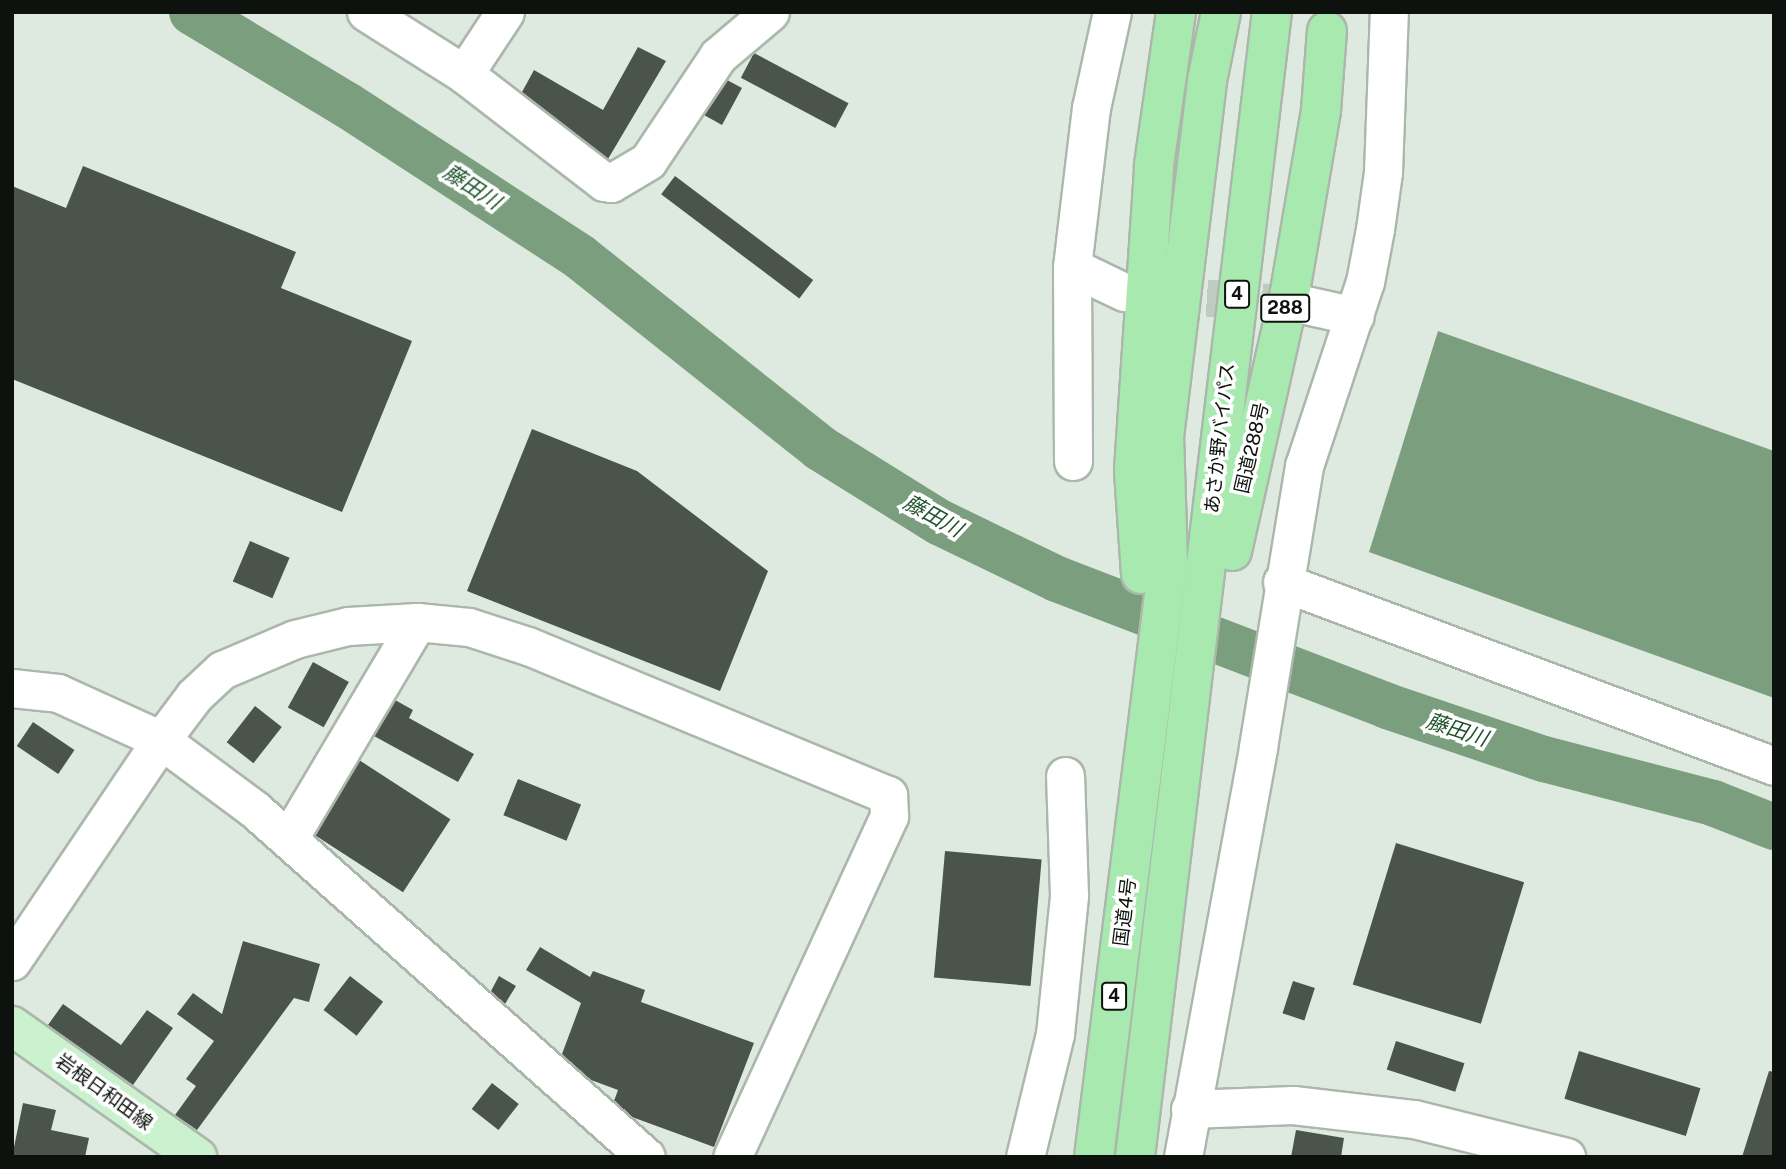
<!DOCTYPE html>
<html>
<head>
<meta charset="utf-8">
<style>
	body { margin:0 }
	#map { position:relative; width:1786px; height:1169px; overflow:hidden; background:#deeadf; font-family:"Public Sans","Noto Sans JP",sans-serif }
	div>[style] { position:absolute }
	.water>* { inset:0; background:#7b9e7f }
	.river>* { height:46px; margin:-23px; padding:0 23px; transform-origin:23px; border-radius:23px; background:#7b9e7f }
	.building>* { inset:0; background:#4a544b; transform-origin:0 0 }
	.minor-tunnel>* { height:37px; margin-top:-18.5px; transform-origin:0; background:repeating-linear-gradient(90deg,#bfcac0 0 37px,transparent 0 55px) }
	.roads { filter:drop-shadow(2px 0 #acb7ac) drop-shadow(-2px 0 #acb7ac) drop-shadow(0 2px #acb7ac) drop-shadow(0 -2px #acb7ac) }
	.minor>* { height:37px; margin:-18.5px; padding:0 18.5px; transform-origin:18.5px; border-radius:18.5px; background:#fff }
	.major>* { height:38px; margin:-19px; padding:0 19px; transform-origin:19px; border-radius:19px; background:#cbf2cf }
	.highway>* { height:38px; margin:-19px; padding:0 19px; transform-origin:19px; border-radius:19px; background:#a8e9af }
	span { translate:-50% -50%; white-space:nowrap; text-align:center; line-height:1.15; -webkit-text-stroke:7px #fff; paint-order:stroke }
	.shield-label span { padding:2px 5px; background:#fff; border:2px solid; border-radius:5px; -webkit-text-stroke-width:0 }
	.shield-label { font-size:18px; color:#0e120e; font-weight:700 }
	.street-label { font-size:19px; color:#0e120e }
	.water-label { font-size:21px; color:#1e5329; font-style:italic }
	.frame { position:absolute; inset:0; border:14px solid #0e120e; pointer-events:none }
</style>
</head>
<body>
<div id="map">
	<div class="water">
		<div style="clip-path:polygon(1438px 331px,1774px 451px,1774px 698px,1369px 552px)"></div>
	</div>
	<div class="river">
		<div style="left:192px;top:12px;width:181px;rotate:31deg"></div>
		<div style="left:347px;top:105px;width:278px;rotate:33.1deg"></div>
		<div style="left:580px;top:257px;width:307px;rotate:38.5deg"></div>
		<div style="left:820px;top:448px;width:140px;rotate:31.9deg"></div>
		<div style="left:939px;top:522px;width:131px;rotate:25.8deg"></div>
		<div style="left:1057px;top:579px;width:354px;rotate:21deg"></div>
		<div style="left:1387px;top:706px;width:166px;rotate:18.7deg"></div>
		<div style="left:1544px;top:759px;width:175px;rotate:14.6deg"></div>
		<div style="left:1713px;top:803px;width:66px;rotate:21.5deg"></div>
	</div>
	<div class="building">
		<div style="clip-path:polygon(638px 47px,666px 61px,608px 159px,522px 92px,534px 70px,603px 110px)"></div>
		<div style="left:754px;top:53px;width:107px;height:28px;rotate:28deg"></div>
		<div style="clip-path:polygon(727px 80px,742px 88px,722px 125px,704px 115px)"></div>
		<div style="clip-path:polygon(83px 166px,296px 252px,281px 288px,412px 341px,342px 512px,12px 379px,12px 186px,66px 208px)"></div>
		<div style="left:675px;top:176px;width:173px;height:23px;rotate:37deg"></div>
		<div style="clip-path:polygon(532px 429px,637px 471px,768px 571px,720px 691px,467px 591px)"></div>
		<div style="left:250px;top:541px;width:43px;height:44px;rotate:23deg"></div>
		<div style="left:313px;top:662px;width:41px;height:52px;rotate:29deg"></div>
		<div style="clip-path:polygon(395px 700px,413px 710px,409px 718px,474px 754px,458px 782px,374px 736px)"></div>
		<div style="left:255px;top:706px;width:34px;height:46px;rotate:38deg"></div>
		<div style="left:33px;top:722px;width:50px;height:29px;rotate:34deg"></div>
		<div style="left:359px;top:760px;width:109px;height:87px;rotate:33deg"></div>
		<div style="left:518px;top:779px;width:68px;height:39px;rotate:22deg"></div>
		<div style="left:1396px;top:843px;width:134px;height:148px;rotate:17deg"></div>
		<div style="left:945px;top:851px;width:97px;height:127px;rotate:5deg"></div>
		<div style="clip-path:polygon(243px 941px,320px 964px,309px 1002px,294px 998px,197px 1130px,175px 1115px,196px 1086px,186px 1079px,214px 1041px,177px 1014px,193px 993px,222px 1014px)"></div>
		<div style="clip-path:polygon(540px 947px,590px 977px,593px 971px,645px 990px,641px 1002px,754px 1043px,714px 1147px,632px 1117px,614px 1101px,618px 1090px,591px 1080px,562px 1054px,581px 1003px,526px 970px)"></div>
		<div style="left:350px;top:976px;width:42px;height:43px;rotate:38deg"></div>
		<div style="clip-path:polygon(499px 976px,516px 986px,505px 1004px,491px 991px)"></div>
		<div style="left:1293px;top:981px;width:23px;height:34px;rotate:18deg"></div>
		<div style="clip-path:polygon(63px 1004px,121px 1045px,147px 1010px,173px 1028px,133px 1085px,48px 1025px)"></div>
		<div style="left:1396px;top:1041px;width:72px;height:30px;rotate:18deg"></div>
		<div style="left:1579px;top:1051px;width:127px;height:50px;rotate:17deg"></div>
		<div style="clip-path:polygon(1769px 1071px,1774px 1072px,1774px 1157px,1742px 1157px)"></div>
		<div style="left:492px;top:1083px;width:34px;height:33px;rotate:38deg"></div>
		<div style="clip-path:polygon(23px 1103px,56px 1110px,51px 1130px,89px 1138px,85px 1157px,12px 1157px)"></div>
		<div style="clip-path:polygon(1296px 1130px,1344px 1138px,1341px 1157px,1291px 1157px)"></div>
	</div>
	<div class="minor-tunnel">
		<div style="left:1152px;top:294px;width:149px;rotate:3.8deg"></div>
	</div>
	<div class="roads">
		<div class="minor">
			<div style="left:366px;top:12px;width:116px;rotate:32.3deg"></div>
			<div style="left:464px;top:74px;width:177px;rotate:37.6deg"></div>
			<div style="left:604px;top:182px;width:7px;rotate:8deg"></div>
			<div style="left:611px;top:183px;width:43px;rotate:-30.7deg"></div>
			<div style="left:648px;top:161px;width:126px;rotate:-56.3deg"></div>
			<div style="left:718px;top:56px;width:68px;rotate:-40.2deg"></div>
			<div style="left:464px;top:74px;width:74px;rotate:-56.5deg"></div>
			<div style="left:1072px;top:267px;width:58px;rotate:25.7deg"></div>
			<div style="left:1301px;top:304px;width:55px;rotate:12.5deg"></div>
			<div style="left:1073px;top:461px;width:194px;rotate:-90.3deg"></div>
			<div style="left:1072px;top:267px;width:160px;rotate:-83.2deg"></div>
			<div style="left:1091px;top:108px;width:98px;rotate:-77.7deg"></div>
			<div style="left:1282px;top:582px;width:525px;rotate:20.5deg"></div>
			<div style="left:12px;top:688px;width:46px;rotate:6.2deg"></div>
			<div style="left:58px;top:693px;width:113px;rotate:24.5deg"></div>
			<div style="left:161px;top:740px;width:116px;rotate:36.6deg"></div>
			<div style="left:254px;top:809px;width:524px;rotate:41.6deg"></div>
			<div style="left:289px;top:838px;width:251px;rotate:-59.3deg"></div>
			<div style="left:12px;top:961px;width:267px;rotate:-56deg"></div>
			<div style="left:161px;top:740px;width:55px;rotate:-53.1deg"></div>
			<div style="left:194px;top:696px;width:38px;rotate:-43deg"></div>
			<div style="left:222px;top:670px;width:79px;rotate:-23deg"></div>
			<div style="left:295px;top:639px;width:55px;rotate:-13.8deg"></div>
			<div style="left:348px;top:626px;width:69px;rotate:-3.3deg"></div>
			<div style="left:417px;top:622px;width:52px;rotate:5.5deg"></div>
			<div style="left:469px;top:627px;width:62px;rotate:17.9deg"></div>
			<div style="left:528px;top:646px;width:390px;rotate:22.5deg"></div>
			<div style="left:888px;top:795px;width:21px;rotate:87deg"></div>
			<div style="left:889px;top:816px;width:375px;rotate:114.7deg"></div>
			<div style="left:1190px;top:1109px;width:103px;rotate:-2.2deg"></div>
			<div style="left:1293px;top:1105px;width:122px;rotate:6.6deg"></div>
			<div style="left:1414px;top:1119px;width:157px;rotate:14deg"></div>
			<div style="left:1025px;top:1157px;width:127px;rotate:-76.3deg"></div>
			<div style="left:1055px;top:1034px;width:140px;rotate:-84.2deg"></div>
			<div style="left:1069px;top:895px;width:119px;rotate:-91.9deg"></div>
			<div style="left:1183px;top:1157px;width:417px;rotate:-79.6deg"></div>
			<div style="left:1258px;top:747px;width:285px;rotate:-80.7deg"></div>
			<div style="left:1304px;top:466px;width:194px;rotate:-71.7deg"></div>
			<div style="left:1365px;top:282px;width:54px;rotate:-79.3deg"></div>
			<div style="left:1375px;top:229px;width:58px;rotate:-82deg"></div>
			<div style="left:1383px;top:172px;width:160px;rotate:-87.9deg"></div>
		</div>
		<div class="major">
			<div style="left:12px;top:1026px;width:227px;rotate:35.3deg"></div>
		</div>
		<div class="highway">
			<div style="left:1232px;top:551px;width:271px;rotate:-77.4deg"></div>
			<div style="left:1291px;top:286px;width:179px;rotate:-80.3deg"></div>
			<div style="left:1321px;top:110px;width:79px;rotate:-85.7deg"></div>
			<div style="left:1141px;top:574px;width:104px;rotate:-93.9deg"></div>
			<div style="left:1134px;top:470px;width:306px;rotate:-86.2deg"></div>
			<div style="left:1154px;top:165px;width:155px;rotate:-81.8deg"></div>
			<div style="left:1094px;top:1157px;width:599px;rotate:-82.9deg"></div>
			<div style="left:1168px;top:563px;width:126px;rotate:-91.8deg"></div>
			<div style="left:1164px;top:437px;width:359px;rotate:-83.1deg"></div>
			<div style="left:1207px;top:81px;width:70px;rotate:-78.5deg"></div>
			<div style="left:1135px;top:1157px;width:1153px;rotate:-83.18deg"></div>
		</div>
	</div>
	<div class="shield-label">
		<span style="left:1237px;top:294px">4</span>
		<span style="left:1285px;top:308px">288</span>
		<span style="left:1114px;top:996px">4</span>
	</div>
	<div class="street-label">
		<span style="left:1220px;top:438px;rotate:-84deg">あさか野バイパス</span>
		<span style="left:1252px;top:448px;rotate:-77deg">国道288号</span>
		<span style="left:1125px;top:912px;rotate:-83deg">国道4号</span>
		<span style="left:104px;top:1092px;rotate:36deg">岩根日和田線</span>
	</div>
	<div class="water-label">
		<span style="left:472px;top:187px;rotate:33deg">藤田川</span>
		<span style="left:933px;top:516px;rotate:29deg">藤田川</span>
		<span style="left:1457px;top:730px;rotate:18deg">藤田川</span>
	</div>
	<div class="frame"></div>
</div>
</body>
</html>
